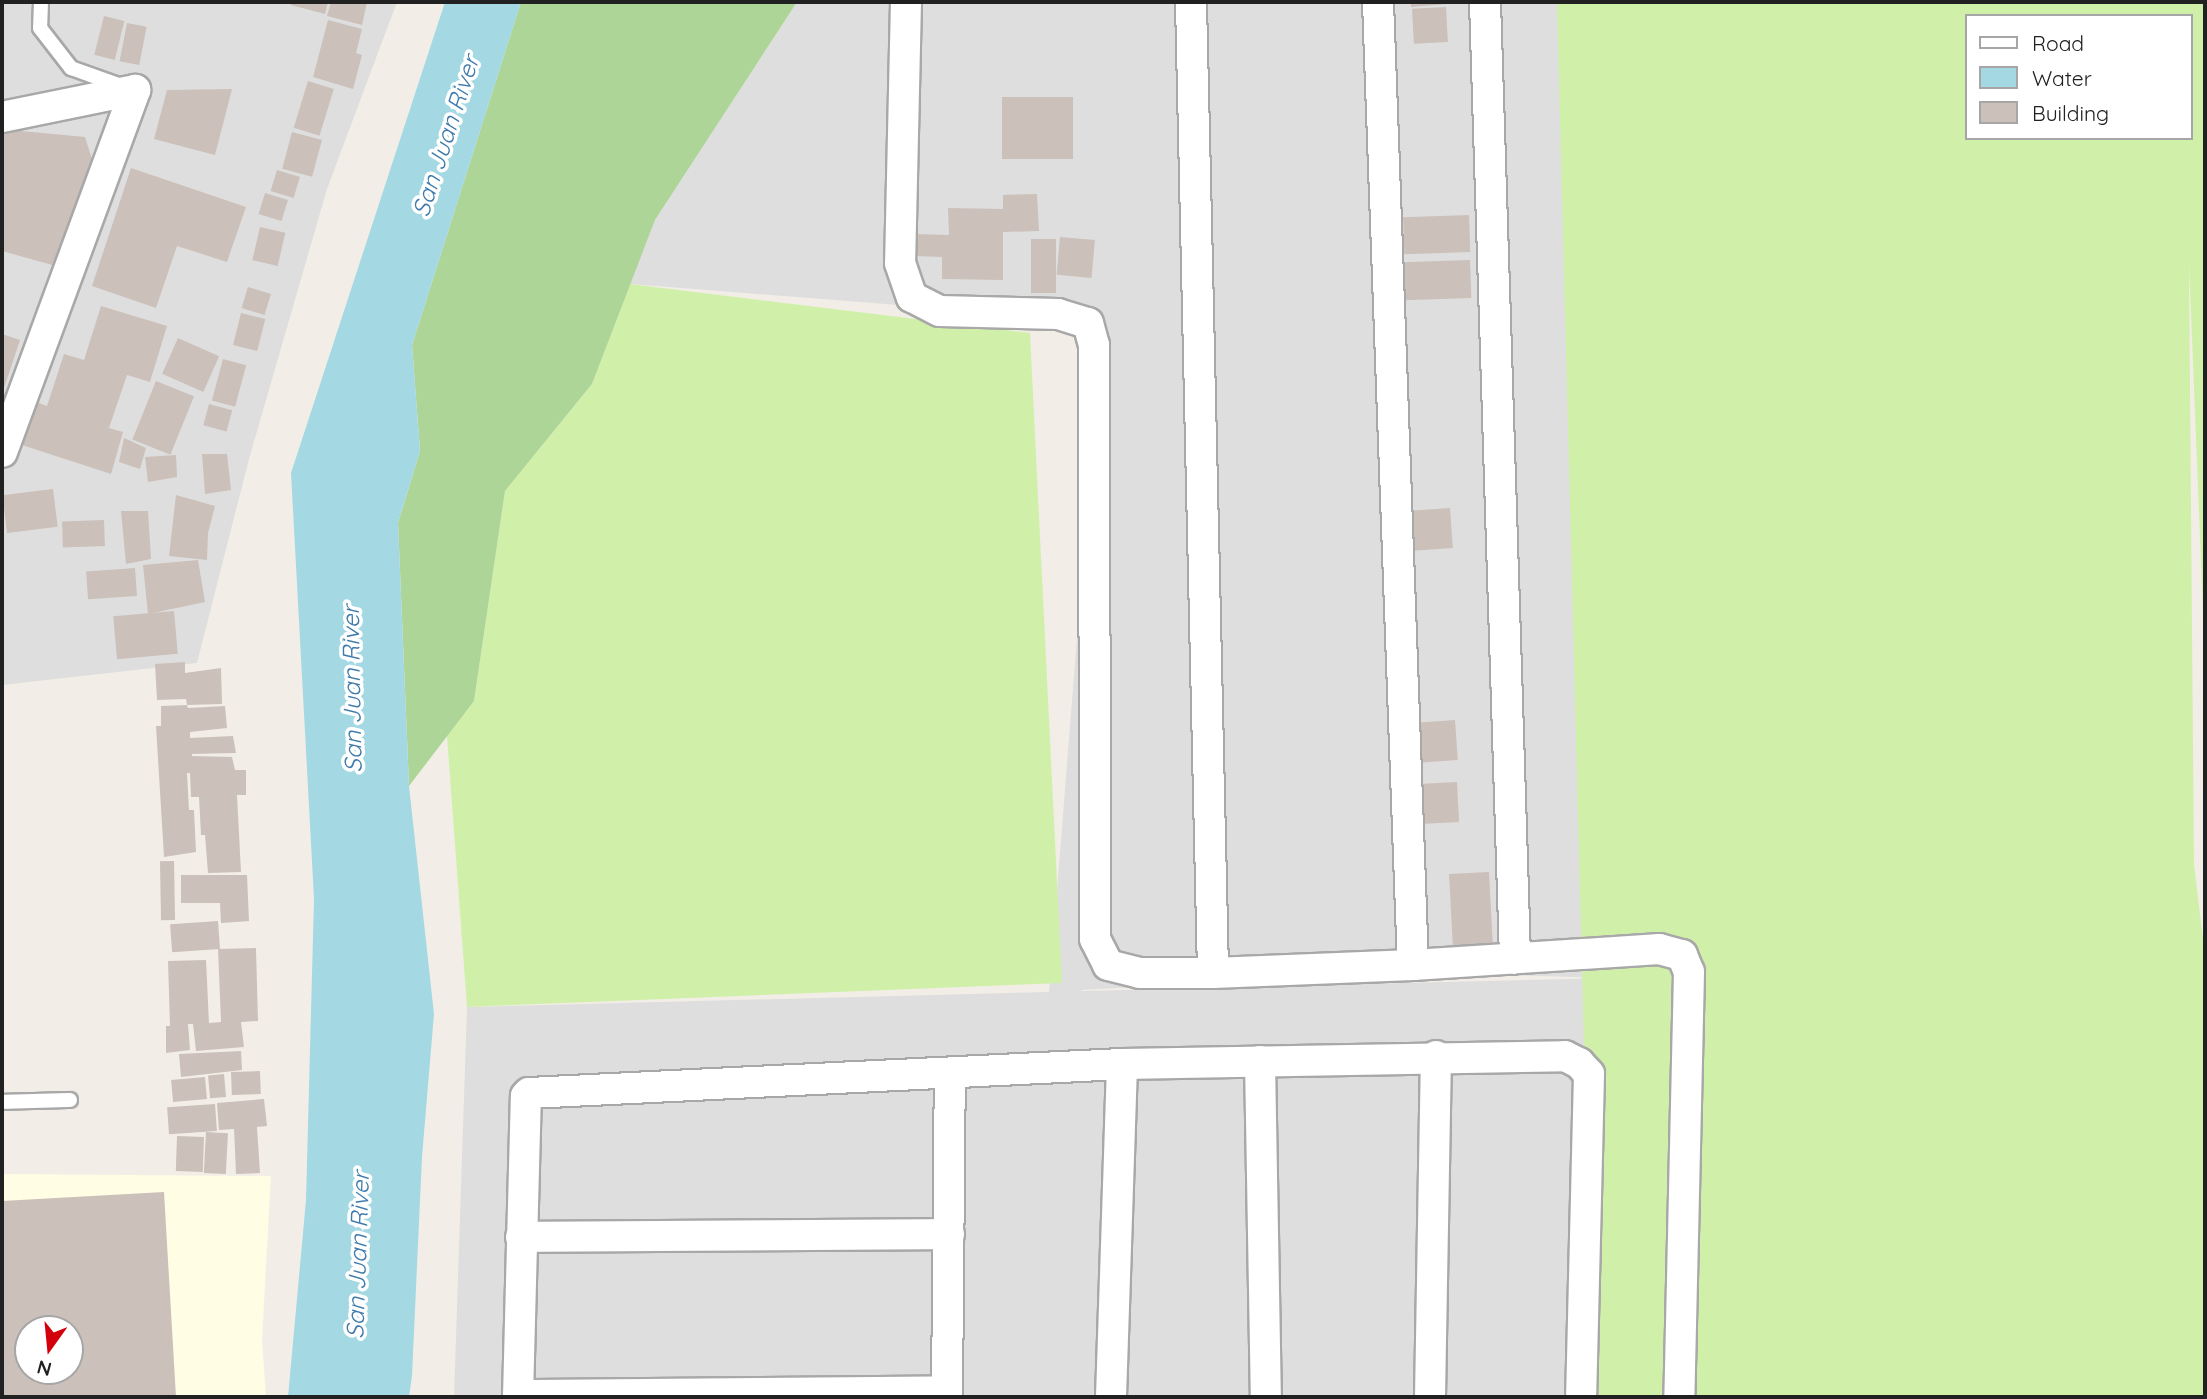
<!DOCTYPE html>
<html>
<head>
<meta charset="utf-8">
<style>
	body { margin:0 }
	#map { position:relative; width:2207px; height:1399px; overflow:hidden; background:#f2eee7; font-family:Quicksand,sans-serif }
	div>[style] { position:absolute }
	.residential>* { inset:0; background:#dfdede }
	.education>* { inset:0; background:#fffde4 }
	.grass>* { inset:0; background:#d0f0a9 }
	.forest>* { inset:0; background:#aed598 }
	.water>* { inset:0; background:#a4d9e4 }
	.building>* { inset:0; background:#cbc0ba; transform-origin:0 0 }
	.roads { filter:drop-shadow(2px 0 #a8a8a8) drop-shadow(-2px 0 #a8a8a8) drop-shadow(0 2px #a8a8a8) drop-shadow(0 -2px #a8a8a8) }
	.lane>* { height:14px; margin:-7px; padding:0 7px; transform-origin:7px; border-radius:7px; background:#fff }
	.street>* { height:30px; margin:-15px; padding:0 15px; transform-origin:15px; border-radius:15px; background:#fff }
	span { translate:-50% -50%; white-space:nowrap; text-align:center; line-height:1.15; -webkit-text-stroke:7px #fff; paint-order:stroke }
	.water-label { font-size:24px; color:#3e7aab; font-style:italic }
	.frame { position:absolute; inset:0; border:4px solid #212121; pointer-events:none }
	.legend { position:absolute; left:1965px; top:14px; width:228px; height:126px; box-sizing:border-box; background:#fff; border:2px solid #a6a6a6; margin:0; padding:9px 12px; list-style:none; font-size:21px; color:#212121 }
	.legend li { display:flex; align-items:center; gap:14px; height:35px }
	.legend b { width:35px; border:2px solid #a6a6a6 }
	.north { position:absolute; left:14px; top:1315px; width:70px; height:70px; box-sizing:border-box; background:#fff; border:2px solid #a6a6a6; border-radius:50%; rotate:195deg; font-size:19px; font-weight:700; line-height:28px; text-align:center; color:#212121 }
	.north::after { content:''; display:block; margin:auto; width:24px; height:32px; background:#d3000c; clip-path:polygon(50% 0,100% 100%,50% 72%,0 100%) }
</style>
</head>
<body>
<div id="map">
	<div class="residential">
		<div style="clip-path:polygon(2px 2px,397px 2px,327px 189px,249px 459px,197px 663px,2px 685px)"></div>
		<div style="clip-path:polygon(evenodd,797px 2px,1573px 2px,1623px 1397px,454px 1397px,467px 1007px,1049px 992px,1102px 321px,630px 284px,655px 220px,797px 2px,1408px 972px,1606px 978px,1082px 991px,1082px 990px,1408px 972px)"></div>
	</div>
	<div class="education">
		<div style="clip-path:polygon(evenodd,2px 1174px,271px 1176px,262px 1340px,266px 1397px,2px 1397px,2px 1174px,28px 1329px,70px 1329px,70px 1371px,28px 1371px,28px 1329px)"></div>
	</div>
	<div class="grass">
		<div style="clip-path:polygon(evenodd,1557px 2px,2205px 2px,2205px 662px,2189px 264px,2194px 864px,2205px 956px,2205px 1397px,1593px 1397px,1557px 2px,1967px 16px,2191px 16px,2191px 138px,1967px 138px,1967px 16px)"></div>
		<div style="clip-path:polygon(630px 284px,1030px 333px,1062px 983px,467px 1007px,447px 736px,474px 701px,505px 491px,592px 384px)"></div>
	</div>
	<div class="forest">
		<div style="clip-path:polygon(521px 2px,797px 2px,655px 220px,592px 384px,505px 491px,474px 701px,409px 786px,398px 523px,420px 451px,412px 345px)"></div>
	</div>
	<div class="water">
		<div style="clip-path:polygon(445px 2px,521px 2px,412px 345px,420px 451px,398px 523px,409px 786px,434px 1014px,422px 1157px,412px 1376px,409px 1397px,288px 1397px,306px 1200px,314px 899px,291px 473px)"></div>
	</div>
	<div class="building">
		<div style="clip-path:polygon(292px 2px,328px 2px,325px 14px,291px 5px)"></div>
		<div style="clip-path:polygon(331px 2px,367px 2px,362px 25px,327px 16px)"></div>
		<div style="clip-path:polygon(1411px 2px,1447px 2px,1448px 4px,1411px 7px)"></div>
		<div style="left:1446px;top:7px;width:35px;height:34px;rotate:87deg"></div>
		<div style="left:104px;top:16px;width:21px;height:40px;rotate:14deg"></div>
		<div style="clip-path:polygon(328px 20px,362px 29px,356px 53px,362px 55px,353px 89px,313px 77px)"></div>
		<div style="left:127px;top:23px;width:20px;height:39px;rotate:11deg"></div>
		<div style="left:308px;top:81px;width:27px;height:49px;rotate:17deg"></div>
		<div style="clip-path:polygon(232px 89px,215px 155px,154px 139px,167px 90px)"></div>
		<div style="left:1073px;top:97px;width:62px;height:71px;rotate:90deg"></div>
		<div style="clip-path:polygon(11px 130px,85px 137px,92px 159px,63px 268px,2px 251px,2px 132px)"></div>
		<div style="left:292px;top:132px;width:31px;height:38px;rotate:15deg"></div>
		<div style="clip-path:polygon(131px 168px,246px 207px,227px 262px,177px 246px,156px 308px,92px 286px)"></div>
		<div style="left:277px;top:170px;width:24px;height:22px;rotate:17deg"></div>
		<div style="left:265px;top:193px;width:24px;height:22px;rotate:17deg"></div>
		<div style="clip-path:polygon(1037px 194px,1039px 231px,1003px 232px,1003px 280px,942px 279px,942px 257px,914px 256px,914px 234px,949px 235px,948px 208px,1003px 209px,1003px 195px)"></div>
		<div style="left:1469px;top:215px;width:37px;height:66px;rotate:88deg"></div>
		<div style="left:260px;top:227px;width:26px;height:34px;rotate:13deg"></div>
		<div style="left:1060px;top:237px;width:35px;height:38px;rotate:5deg"></div>
		<div style="left:1031px;top:239px;width:25px;height:54px"></div>
		<div style="left:1470px;top:260px;width:38px;height:67px;rotate:88deg"></div>
		<div style="left:248px;top:287px;width:24px;height:22px;rotate:17deg"></div>
		<div style="clip-path:polygon(101px 306px,167px 326px,150px 382px,127px 375px,109px 428px,123px 432px,111px 474px,22px 445px,36px 402px,47px 406px,64px 354px,84px 360px)"></div>
		<div style="left:241px;top:313px;width:25px;height:33px;rotate:14deg"></div>
		<div style="clip-path:polygon(2px 334px,20px 340px,2px 394px)"></div>
		<div style="left:178px;top:338px;width:45px;height:39px;rotate:24deg"></div>
		<div style="left:223px;top:359px;width:24px;height:43px;rotate:15deg"></div>
		<div style="left:156px;top:381px;width:41px;height:63px;rotate:22deg"></div>
		<div style="left:209px;top:404px;width:24px;height:22px;rotate:15deg"></div>
		<div style="clip-path:polygon(124px 438px,146px 448px,140px 469px,119px 462px)"></div>
		<div style="clip-path:polygon(202px 454px,227px 454px,231px 490px,205px 494px)"></div>
		<div style="clip-path:polygon(176px 455px,177px 477px,148px 482px,145px 457px)"></div>
		<div style="left:53px;top:489px;width:38px;height:51px;rotate:83deg"></div>
		<div style="clip-path:polygon(176px 495px,215px 506px,208px 533px,207px 560px,169px 556px)"></div>
		<div style="left:1450px;top:508px;width:40px;height:47px;rotate:86deg"></div>
		<div style="clip-path:polygon(121px 511px,148px 511px,151px 559px,126px 564px)"></div>
		<div style="left:104px;top:520px;width:26px;height:42px;rotate:88deg"></div>
		<div style="clip-path:polygon(198px 560px,205px 602px,148px 614px,143px 565px)"></div>
		<div style="left:135px;top:568px;width:28px;height:49px;rotate:86deg"></div>
		<div style="left:174px;top:611px;width:43px;height:61px;rotate:85deg"></div>
		<div style="clip-path:polygon(185px 662px,185px 673px,221px 668px,222px 704px,187px 705px,186px 699px,157px 700px,155px 664px)"></div>
		<div style="clip-path:polygon(187px 705px,188px 708px,225px 706px,227px 728px,190px 732px,190px 738px,233px 736px,236px 753px,192px 754px,192px 756px,232px 757px,235px 770px,246px 770px,246px 795px,237px 795px,241px 872px,208px 873px,205px 835px,201px 835px,199px 797px,191px 797px,190px 773px,187px 773px,189px 810px,194px 810px,196px 852px,164px 857px,156px 726px,161px 726px,161px 706px)"></div>
		<div style="left:1455px;top:720px;width:40px;height:47px;rotate:86deg"></div>
		<div style="left:1457px;top:782px;width:40px;height:48px;rotate:87deg"></div>
		<div style="left:174px;top:861px;width:59px;height:14px;rotate:89deg"></div>
		<div style="left:1489px;top:872px;width:87px;height:40px;rotate:87deg"></div>
		<div style="clip-path:polygon(181px 875px,247px 875px,249px 921px,221px 923px,220px 903px,181px 903px)"></div>
		<div style="left:218px;top:921px;width:28px;height:48px;rotate:86deg"></div>
		<div style="clip-path:polygon(256px 948px,258px 1021px,241px 1022px,244px 1047px,196px 1051px,193px 1024px,188px 1024px,190px 1050px,166px 1053px,166px 1026px,170px 1026px,168px 961px,206px 960px,209px 1023px,221px 1022px,218px 949px)"></div>
		<div style="clip-path:polygon(241px 1051px,242px 1070px,181px 1077px,179px 1054px)"></div>
		<div style="left:260px;top:1071px;width:23px;height:29px;rotate:88deg"></div>
		<div style="left:224px;top:1074px;width:23px;height:16px;rotate:85deg"></div>
		<div style="left:205px;top:1077px;width:22px;height:34px;rotate:85deg"></div>
		<div style="clip-path:polygon(264px 1099px,267px 1126px,257px 1127px,260px 1173px,236px 1174px,234px 1129px,219px 1130px,217px 1103px)"></div>
		<div style="left:215px;top:1104px;width:27px;height:48px;rotate:86deg"></div>
		<div style="left:206px;top:1132px;width:22px;height:41px;rotate:3deg"></div>
		<div style="left:204px;top:1137px;width:35px;height:27px;rotate:92deg"></div>
		<div style="clip-path:polygon(evenodd,164px 1192px,176px 1397px,2px 1397px,2px 1201px,164px 1192px,28px 1329px,70px 1329px,70px 1371px,28px 1371px,28px 1329px)"></div>
	</div>
	<div class="roads">
		<div class="lane">
			<div style="left:41px;top:2px;width:26px;rotate:92deg"></div>
			<div style="left:40px;top:28px;width:51px;rotate:52.2deg"></div>
			<div style="left:71px;top:68px;width:56px;rotate:19.7deg"></div>
			<div style="left:2px;top:1102px;width:68px;rotate:-1.7deg"></div>
		</div>
		<div class="street">
			<div style="left:906px;top:2px;width:261px;rotate:91.3deg"></div>
			<div style="left:900px;top:263px;width:36px;rotate:71deg"></div>
			<div style="left:912px;top:297px;width:31px;rotate:27deg"></div>
			<div style="left:940px;top:311px;width:118px;rotate:1.5deg"></div>
			<div style="left:1058px;top:314px;width:31px;rotate:17deg"></div>
			<div style="left:1088px;top:323px;width:23px;rotate:75deg"></div>
			<div style="left:1094px;top:345px;width:594px;rotate:89.9deg"></div>
			<div style="left:1095px;top:939px;width:29px;rotate:63deg"></div>
			<div style="left:1108px;top:965px;width:32px;rotate:14deg"></div>
			<div style="left:1139px;top:973px;width:74px"></div>
			<div style="left:1213px;top:973px;width:200px;rotate:-2.3deg"></div>
			<div style="left:1413px;top:965px;width:247px;rotate:-3.7deg"></div>
			<div style="left:1659px;top:949px;width:24px;rotate:15deg"></div>
			<div style="left:1682px;top:955px;width:18px;rotate:68deg"></div>
			<div style="left:1689px;top:972px;width:425px;rotate:91.3deg"></div>
			<div style="left:1191px;top:2px;width:971px;rotate:88.7deg"></div>
			<div style="left:1378px;top:2px;width:964px;rotate:87.92deg"></div>
			<div style="left:1485px;top:2px;width:957px;rotate:88.2deg"></div>
			<div style="left:2px;top:117px;width:136px;rotate:-11.5deg"></div>
			<div style="left:2px;top:452px;width:386px;rotate:-69.8deg"></div>
			<div style="left:1260px;top:1061px;width:336px;rotate:89deg"></div>
			<div style="left:521px;top:1237px;width:428px;rotate:-0.4deg"></div>
			<div style="left:518px;top:1395px;width:429px;rotate:-0.5deg"></div>
			<div style="left:518px;top:1397px;width:301px;rotate:-88.5deg"></div>
			<div style="left:526px;top:1096px;width:4px;rotate:-45deg"></div>
			<div style="left:529px;top:1093px;width:594px;rotate:-2.8deg"></div>
			<div style="left:1122px;top:1064px;width:443px;rotate:-1deg"></div>
			<div style="left:1565px;top:1056px;width:16px;rotate:27deg"></div>
			<div style="left:1579px;top:1063px;width:15px;rotate:48deg"></div>
			<div style="left:1589px;top:1074px;width:323px;rotate:91.4deg"></div>
			<div style="left:947px;top:1397px;width:324px;rotate:-89.5deg"></div>
			<div style="left:1111px;top:1397px;width:333px;rotate:-88.1deg"></div>
			<div style="left:1430px;top:1397px;width:341px;rotate:-89deg"></div>
		</div>
	</div>
	<div class="water-label">
		<span style="left:446px;top:136px;rotate:-72deg">San Juan River</span>
		<span style="left:352px;top:689px;rotate:-91deg">San Juan River</span>
		<span style="left:358px;top:1255px;rotate:-88deg">San Juan River</span>
	</div>
	<div class="frame"></div>
	<ul class="legend">
	<li><b style="height:9px;background:#fff"></b>Road</li>
	<li><b style="height:19px;background:#a4d9e4"></b>Water</li>
	<li><b style="height:19px;background:#cbc0ba"></b>Building</li>
	</ul>
	<div class="north">N</div>
</div>
</body>
</html>
